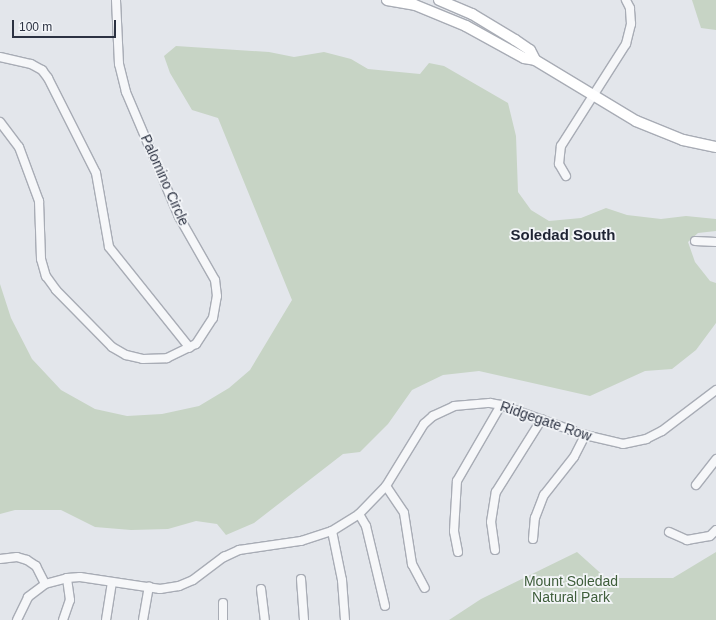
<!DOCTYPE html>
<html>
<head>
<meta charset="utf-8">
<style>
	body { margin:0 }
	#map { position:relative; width:716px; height:620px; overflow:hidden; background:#e3e6eb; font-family:Helvetica,sans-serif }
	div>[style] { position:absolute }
	.green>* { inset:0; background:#c7d4c5 }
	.roads { filter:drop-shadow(1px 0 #a8acb5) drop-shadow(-1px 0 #a8acb5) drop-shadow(0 1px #a8acb5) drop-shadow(0 -1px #a8acb5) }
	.minor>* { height:8px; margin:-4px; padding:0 4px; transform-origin:4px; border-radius:4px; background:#f6f7f9 }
	.major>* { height:10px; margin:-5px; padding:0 5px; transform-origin:5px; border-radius:5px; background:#fff }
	span { translate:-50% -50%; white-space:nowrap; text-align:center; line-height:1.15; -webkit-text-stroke:3.5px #f3f5f8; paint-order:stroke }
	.street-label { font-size:14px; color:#2c3242 }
	.park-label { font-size:14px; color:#3e5d3a }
	.neighbourhood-label { font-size:15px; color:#1e2333; font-weight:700 }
	.scale { position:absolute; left:12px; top:20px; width:104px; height:18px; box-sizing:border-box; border:2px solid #2c3242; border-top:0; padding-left:5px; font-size:12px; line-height:14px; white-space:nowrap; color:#2c3242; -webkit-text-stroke:3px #f3f5f8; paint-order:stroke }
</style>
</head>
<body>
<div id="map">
	<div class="green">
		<div style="clip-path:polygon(692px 0,716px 0,716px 30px,701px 28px)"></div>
		<div style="clip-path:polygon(176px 46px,269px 52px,294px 57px,324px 52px,351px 59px,368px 69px,420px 74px,429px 63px,444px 66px,508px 103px,516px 136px,518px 192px,531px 210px,549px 221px,581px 218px,606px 208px,627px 215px,661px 219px,686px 216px,716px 219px,716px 231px,698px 233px,688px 242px,695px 262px,710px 281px,716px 283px,716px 323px,696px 350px,672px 369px,645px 371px,590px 396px,479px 371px,443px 375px,412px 390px,388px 424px,360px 452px,343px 454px,254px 523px,226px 535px,217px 524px,196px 521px,168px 529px,131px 530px,95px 527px,61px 510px,15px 510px,0 514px,0 284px,11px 318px,32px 359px,61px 390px,95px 409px,127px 416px,162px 414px,199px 406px,229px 388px,250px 370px,292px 300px,218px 118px,192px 110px,170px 73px,164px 56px)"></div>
		<div style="clip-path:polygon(577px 552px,606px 578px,673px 578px,716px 552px,716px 620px,449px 620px,481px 599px)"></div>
	</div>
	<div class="roads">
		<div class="minor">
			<div style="left:0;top:57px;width:32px;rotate:13deg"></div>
			<div style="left:31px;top:64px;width:13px;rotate:29deg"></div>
			<div style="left:42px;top:70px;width:10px;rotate:53deg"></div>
			<div style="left:48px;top:78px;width:106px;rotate:63.2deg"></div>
			<div style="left:96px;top:173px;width:75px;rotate:80deg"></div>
			<div style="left:109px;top:247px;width:129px;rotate:51.3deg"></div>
			<div style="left:0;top:122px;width:31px;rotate:53deg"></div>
			<div style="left:19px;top:147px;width:58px;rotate:69.7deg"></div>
			<div style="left:39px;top:201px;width:58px;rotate:88deg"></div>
			<div style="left:41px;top:259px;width:18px;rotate:74deg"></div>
			<div style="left:46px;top:276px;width:17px;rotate:54deg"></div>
			<div style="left:56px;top:290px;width:80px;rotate:45.5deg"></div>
			<div style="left:112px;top:347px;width:16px;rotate:30deg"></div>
			<div style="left:126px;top:355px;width:17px;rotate:13deg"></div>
			<div style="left:143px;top:359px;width:24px;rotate:-2deg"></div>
			<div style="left:167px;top:358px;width:32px;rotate:-26deg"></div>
			<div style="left:196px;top:344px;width:31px;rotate:-57deg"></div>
			<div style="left:213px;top:318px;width:22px;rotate:-80deg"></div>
			<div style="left:217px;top:296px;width:16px;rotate:-97deg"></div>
			<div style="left:215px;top:280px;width:73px;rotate:-119.7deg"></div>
			<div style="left:179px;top:217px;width:136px;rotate:-113deg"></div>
			<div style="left:126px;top:92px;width:29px;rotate:-104deg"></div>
			<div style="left:119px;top:64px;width:64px;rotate:-92.7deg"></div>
			<div style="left:566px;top:176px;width:14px;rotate:-120deg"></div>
			<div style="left:559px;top:164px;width:18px;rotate:-84deg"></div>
			<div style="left:561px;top:146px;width:121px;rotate:-57.5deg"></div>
			<div style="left:626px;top:44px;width:21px;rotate:-76deg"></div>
			<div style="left:631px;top:24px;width:16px;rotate:-94deg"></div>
			<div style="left:630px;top:8px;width:9px;rotate:-117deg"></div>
			<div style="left:695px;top:241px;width:21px;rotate:3deg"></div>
			<div style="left:696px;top:485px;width:33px;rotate:-52deg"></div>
			<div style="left:386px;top:486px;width:32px;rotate:56deg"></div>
			<div style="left:404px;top:513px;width:52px;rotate:81.1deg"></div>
			<div style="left:412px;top:564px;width:27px;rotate:62deg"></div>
			<div style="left:359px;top:514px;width:14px;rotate:60deg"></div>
			<div style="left:366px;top:526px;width:82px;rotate:76.6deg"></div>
			<div style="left:332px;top:531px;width:50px;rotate:78.5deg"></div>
			<div style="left:342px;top:580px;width:40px;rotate:85.7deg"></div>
			<div style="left:669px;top:532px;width:20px;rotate:24deg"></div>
			<div style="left:687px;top:540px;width:23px;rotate:-10deg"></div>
			<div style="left:710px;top:536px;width:8px;rotate:-45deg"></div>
			<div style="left:533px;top:539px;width:21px;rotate:-85deg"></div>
			<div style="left:535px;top:518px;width:25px;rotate:-69deg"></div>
			<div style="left:544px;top:495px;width:48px;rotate:-51.7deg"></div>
			<div style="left:574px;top:457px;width:25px;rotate:-63deg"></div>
			<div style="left:495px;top:550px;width:28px;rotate:-98deg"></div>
			<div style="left:491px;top:522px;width:30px;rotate:-81deg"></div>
			<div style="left:496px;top:492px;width:86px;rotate:-57.8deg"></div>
			<div style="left:458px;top:552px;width:21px;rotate:-101deg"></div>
			<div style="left:454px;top:531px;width:50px;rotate:-86.6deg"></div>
			<div style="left:457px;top:481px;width:88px;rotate:-59.9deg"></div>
			<div style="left:0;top:559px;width:17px;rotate:-7deg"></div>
			<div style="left:17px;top:557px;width:10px;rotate:17deg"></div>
			<div style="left:27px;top:560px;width:11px;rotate:34deg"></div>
			<div style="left:36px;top:566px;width:20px;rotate:63deg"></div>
			<div style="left:301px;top:579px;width:41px;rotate:85.8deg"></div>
			<div style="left:261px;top:589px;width:31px;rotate:83deg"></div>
			<div style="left:17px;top:620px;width:25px;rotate:-64deg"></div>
			<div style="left:28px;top:597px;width:21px;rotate:-37deg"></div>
			<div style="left:45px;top:584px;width:23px;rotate:-15deg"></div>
			<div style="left:67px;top:578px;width:13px;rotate:-4deg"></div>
			<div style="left:80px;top:577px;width:81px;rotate:8.5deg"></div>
			<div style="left:160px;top:589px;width:19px;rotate:-9deg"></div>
			<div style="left:179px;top:586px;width:15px;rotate:-23deg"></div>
			<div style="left:193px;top:580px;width:39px;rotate:-37deg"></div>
			<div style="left:224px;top:557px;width:17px;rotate:-25deg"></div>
			<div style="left:239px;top:550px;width:63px;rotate:-8.3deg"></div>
			<div style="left:301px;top:541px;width:33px;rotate:-18deg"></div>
			<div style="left:332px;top:531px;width:32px;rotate:-32deg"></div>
			<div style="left:359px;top:514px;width:39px;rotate:-46deg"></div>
			<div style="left:386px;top:486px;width:73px;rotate:-58.5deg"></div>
			<div style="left:424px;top:424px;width:12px;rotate:-42deg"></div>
			<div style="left:433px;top:416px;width:23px;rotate:-25deg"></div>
			<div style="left:454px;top:406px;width:36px;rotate:-5deg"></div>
			<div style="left:490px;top:403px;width:11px;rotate:10deg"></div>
			<div style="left:501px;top:405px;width:89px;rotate:19.7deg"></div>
			<div style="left:585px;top:435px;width:39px;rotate:13deg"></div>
			<div style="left:623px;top:444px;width:24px;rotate:-12deg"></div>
			<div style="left:646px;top:439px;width:18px;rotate:-27deg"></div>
			<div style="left:662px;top:431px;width:68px;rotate:-37.2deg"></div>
			<div style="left:63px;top:620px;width:21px;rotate:-71deg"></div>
			<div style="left:70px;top:600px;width:22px;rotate:-98deg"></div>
			<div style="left:106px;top:620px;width:38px;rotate:-81deg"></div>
			<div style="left:143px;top:620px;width:34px;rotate:-80deg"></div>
			<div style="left:223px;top:620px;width:17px;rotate:-90deg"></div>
		</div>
		<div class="major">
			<div style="left:387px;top:0;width:28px;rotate:10deg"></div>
			<div style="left:415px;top:5px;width:55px;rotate:22.4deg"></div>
			<div style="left:466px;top:26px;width:66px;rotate:28.9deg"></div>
			<div style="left:524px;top:58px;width:11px;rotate:10deg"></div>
			<div style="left:535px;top:60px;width:118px;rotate:31.1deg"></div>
			<div style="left:636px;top:121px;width:51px;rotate:22deg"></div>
			<div style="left:683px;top:140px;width:34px;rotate:12deg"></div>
			<div style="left:439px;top:0;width:36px;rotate:23deg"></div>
			<div style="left:472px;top:14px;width:50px;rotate:31.2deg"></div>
			<div style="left:515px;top:40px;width:18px;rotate:34deg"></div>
			<div style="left:530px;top:50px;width:11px;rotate:63deg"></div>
		</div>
	</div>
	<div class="street-label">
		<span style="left:165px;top:180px;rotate:66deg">Palomino Circle</span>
		<span style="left:546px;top:421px;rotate:19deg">Ridgegate Row</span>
	</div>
	<div class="park-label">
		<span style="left:571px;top:589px">Mount Soledad<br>Natural Park</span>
	</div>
	<div class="neighbourhood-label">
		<span style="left:563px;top:235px">Soledad South</span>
	</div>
	<div class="scale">100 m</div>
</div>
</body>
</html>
